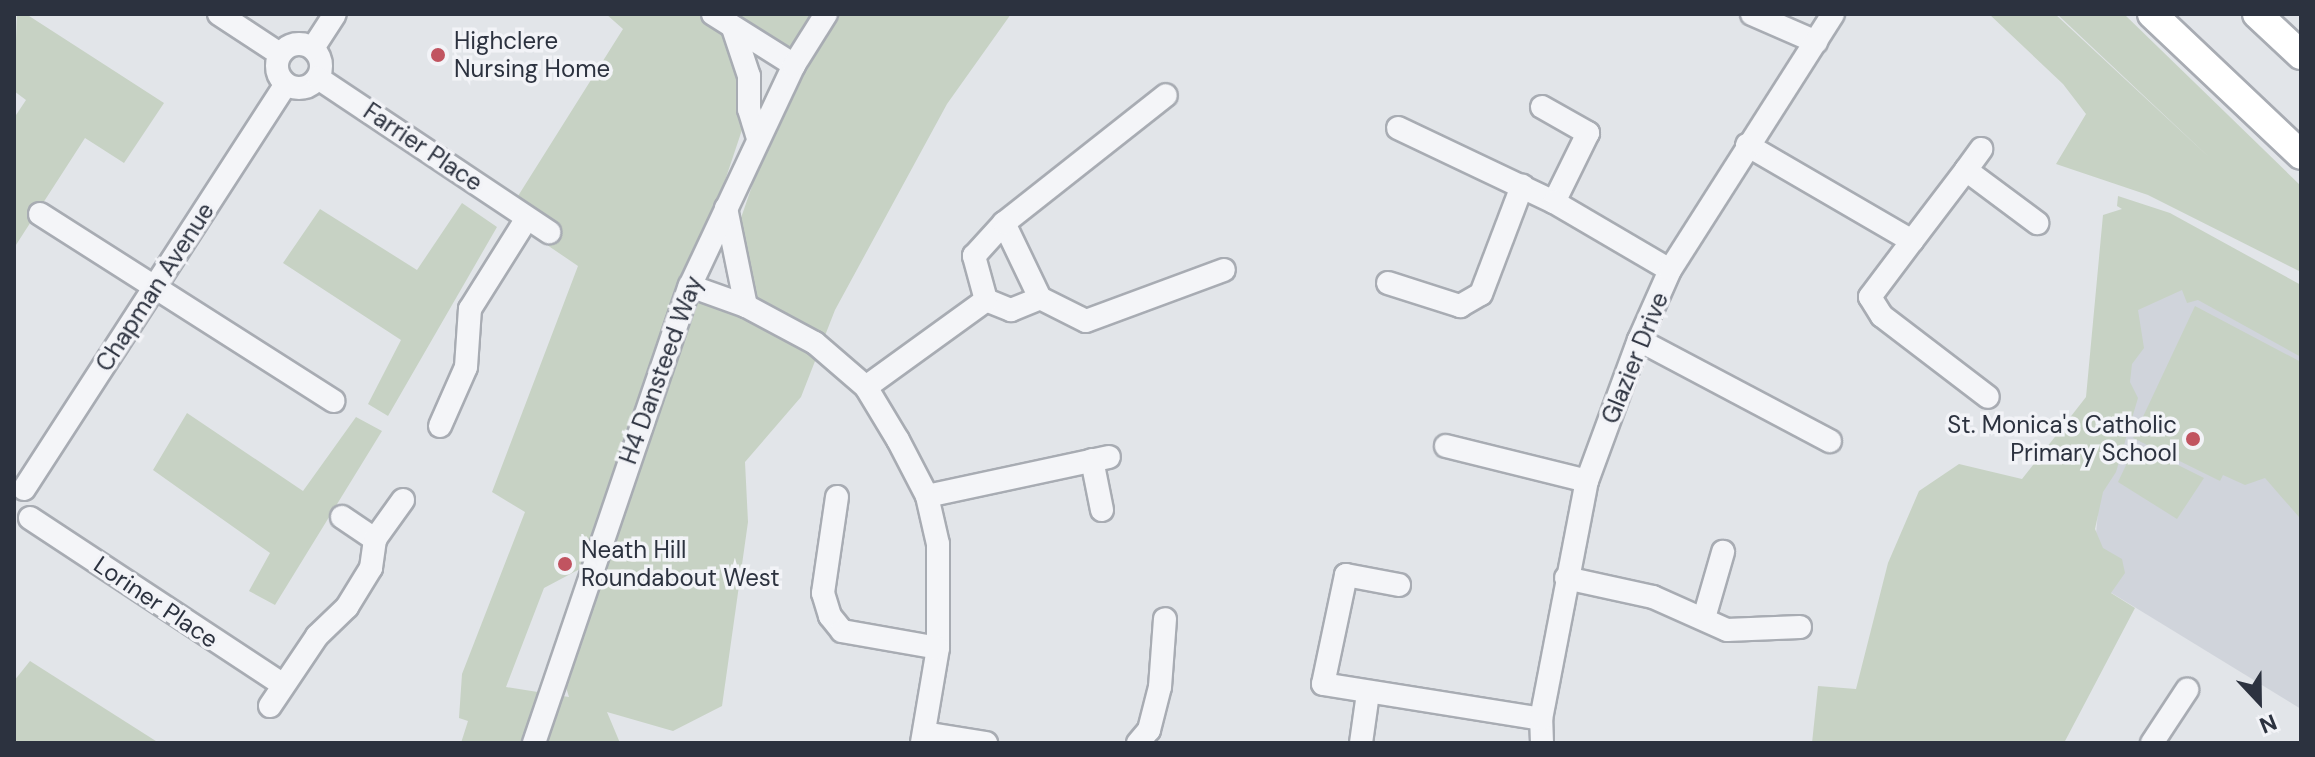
<!DOCTYPE html>
<html>
<head>
<meta charset="utf-8">
<style>
	body { margin:0 }
	#map { position:relative; width:2315px; height:757px; overflow:hidden; background:#e2e5e9; font-family:"DM Sans",sans-serif }
	div>[style] { position:absolute }
	.built>* { inset:0; background:#d0d4db }
	.green>* { inset:0; background:#c7d2c4 }
	.roads { filter:drop-shadow(2px 0 #a8acb3) drop-shadow(-2px 0 #a8acb3) drop-shadow(0 2px #a8acb3) drop-shadow(0 -2px #a8acb3) }
	.minor>* { height:22px; margin:-11px; padding:0 11px; transform-origin:11px; border-radius:11px; background:#f4f5f8 }
	.minor>.ring { margin:-11px; padding:0; box-sizing:content-box; background:none; border:22px solid #f4f5f8; border-radius:50% }
	.major>* { height:28px; margin:-14px; padding:0 14px; transform-origin:14px; border-radius:14px; background:#fff }
	.dots>* { width:22px; height:22px; translate:-50% -50%; box-sizing:border-box; border:4px solid #f2f3f7; border-radius:50% }
	span { translate:-50% -50%; white-space:nowrap; text-align:center; line-height:1.15; -webkit-text-stroke:7px #f2f3f7; paint-order:stroke }
	.poi-label { font-size:24px; color:#2c323f }
	.left { translate:0 -50%; text-align:left }
	.right { translate:-100% -50%; text-align:right }
	.street-label { font-size:24px; color:#2c323f }
	.frame { position:absolute; inset:0; border:16px solid #2c323f; pointer-events:none }
	.north { position:absolute; left:2219px; top:661px; width:80px; height:80px; -webkit-text-stroke:6px #f2f3f7; paint-order:stroke; rotate:158deg; font-size:22px; font-weight:700; line-height:32px; text-align:center; color:#2c323f }
	.north::after { content:''; display:block; margin:auto; width:28px; height:36px; background:#2c323f; clip-path:polygon(50% 0,100% 100%,50% 72%,0 100%) }
</style>
</head>
<body>
<div id="map">
	<div class="built">
		<div style="clip-path:polygon(2124px 209px,2301px 297px,2301px 709px,2092px 581px)"></div>
	</div>
	<div class="green">
		<div style="clip-path:polygon(17px 14px,26px 14px,164px 103px,124px 163px,85px 138px,14px 248px,14px 118px,26px 100px,14px 91px)"></div>
		<div style="clip-path:polygon(evenodd,606px 14px,1011px 14px,947px 104px,835px 310px,801px 397px,745px 462px,748px 522px,722px 706px,673px 731px,607px 712px,620px 743px,461px 743px,468px 721px,459px 718px,462px 674px,525px 512px,492px 492px,578px 266px,528px 232px,513px 204px,623px 29px,606px 14px,734px 28px,794px 65px,734px 238px,745px 305px,690px 285px,749px 109px,734px 28px,606px 14px,593px 562px,559px 665px,569px 697px,506px 687px,544px 588px,593px 562px)"></div>
		<div style="clip-path:polygon(1989px 14px,2055px 14px,2211px 159px,2057px 14px,2124px 14px,2301px 186px,2301px 272px,2148px 195px,2056px 164px,2086px 114px,2063px 84px)"></div>
		<div style="clip-path:polygon(2118px 196px,2170px 213px,2301px 285px,2301px 357px,2198px 300px,2187px 303px,2182px 290px,2138px 310px,2144px 348px,2132px 364px,2130px 382px,2138px 398px,2116px 472px,2103px 492px,2095px 529px,2103px 548px,2122px 559px,2125px 573px,2111px 593px,2135px 608px,2064px 743px,1812px 743px,1818px 686px,1856px 689px,1888px 563px,1919px 491px,1959px 464px,2022px 479px,2086px 397px,2103px 215px,2122px 209px,2117px 206px)"></div>
		<div style="clip-path:polygon(462px 203px,497px 227px,388px 416px,368px 404px,401px 340px,283px 263px,320px 209px,417px 270px)"></div>
		<div style="clip-path:polygon(2195px 306px,2301px 362px,2299px 517px,2265px 478px,2245px 485px,2223px 475px,2220px 481px,2133px 438px)"></div>
		<div style="clip-path:polygon(187px 413px,303px 491px,356px 417px,382px 431px,275px 605px,249px 591px,270px 553px,153px 470px)"></div>
		<div style="clip-path:polygon(2136px 444px,2204px 478px,2177px 519px,2118px 482px)"></div>
		<div style="clip-path:polygon(30px 661px,159px 743px,14px 743px,14px 681px)"></div>
	</div>
	<div class="roads">
		<div class="minor">
			<div style="left:219px;top:14px;width:73px;rotate:33.3deg"></div>
			<div style="left:713px;top:14px;width:96px;rotate:32.2deg"></div>
			<div style="left:1752px;top:14px;width:70px;rotate:23.6deg"></div>
			<div style="left:733px;top:28px;width:51px;rotate:71.6deg"></div>
			<div style="left:749px;top:76px;width:33px;rotate:90deg"></div>
			<div style="left:749px;top:109px;width:31px;rotate:73deg"></div>
			<div class="ring" style="left:277px;top:44px;width:22px;height:22px"></div>
			<div style="left:313px;top:48px;width:40px;rotate:-57.1deg"></div>
			<div style="left:318px;top:78px;width:278px;rotate:33.7deg"></div>
			<div style="left:1542px;top:107px;width:53px;rotate:29.5deg"></div>
			<div style="left:1588px;top:133px;width:77px;rotate:116.2deg"></div>
			<div style="left:1398px;top:128px;width:173px;rotate:25.4deg"></div>
			<div style="left:1554px;top:202px;width:134px;rotate:30.4deg"></div>
			<div style="left:1747px;top:145px;width:191px;rotate:30.2deg"></div>
			<div style="left:1912px;top:241px;width:89px;rotate:-52.7deg"></div>
			<div style="left:1966px;top:170px;width:89px;rotate:36.7deg"></div>
			<div style="left:1966px;top:170px;width:26px;rotate:-54deg"></div>
			<div style="left:726px;top:208px;width:100px;rotate:78.5deg"></div>
			<div style="left:40px;top:214px;width:348px;rotate:32.5deg"></div>
			<div style="left:1004px;top:223px;width:83px;rotate:64.4deg"></div>
			<div style="left:1912px;top:241px;width:70px;rotate:126.9deg"></div>
			<div style="left:1870px;top:297px;width:22px;rotate:58deg"></div>
			<div style="left:1882px;top:316px;width:133px;rotate:37.4deg"></div>
			<div style="left:1388px;top:283px;width:76px;rotate:17.7deg"></div>
			<div style="left:1460px;top:306px;width:24px;rotate:-30deg"></div>
			<div style="left:1481px;top:294px;width:116px;rotate:-69.2deg"></div>
			<div style="left:690px;top:286px;width:59px;rotate:19.7deg"></div>
			<div style="left:746px;top:306px;width:78px;rotate:28.2deg"></div>
			<div style="left:815px;top:343px;width:67px;rotate:40.8deg"></div>
			<div style="left:866px;top:387px;width:62px;rotate:58.9deg"></div>
			<div style="left:898px;top:440px;width:63px;rotate:62.6deg"></div>
			<div style="left:927px;top:496px;width:49px;rotate:77.1deg"></div>
			<div style="left:938px;top:544px;width:104px;rotate:90deg"></div>
			<div style="left:938px;top:648px;width:96px;rotate:99.6deg"></div>
			<div style="left:986px;top:300px;width:27px;rotate:22deg"></div>
			<div style="left:1011px;top:310px;width:31px;rotate:-22deg"></div>
			<div style="left:1040px;top:298px;width:51px;rotate:26.6deg"></div>
			<div style="left:1086px;top:321px;width:147px;rotate:-20.3deg"></div>
			<div style="left:1639px;top:340px;width:216px;rotate:27.9deg"></div>
			<div style="left:866px;top:387px;width:148px;rotate:-35.9deg"></div>
			<div style="left:986px;top:300px;width:46px;rotate:-105.3deg"></div>
			<div style="left:974px;top:256px;width:45px;rotate:-47.7deg"></div>
			<div style="left:1004px;top:223px;width:206px;rotate:-38.3deg"></div>
			<div style="left:440px;top:426px;width:64px;rotate:-66.2deg"></div>
			<div style="left:466px;top:367px;width:58px;rotate:-86.1deg"></div>
			<div style="left:470px;top:309px;width:107px;rotate:-57.9deg"></div>
			<div style="left:1446px;top:446px;width:145px;rotate:13.9deg"></div>
			<div style="left:1092px;top:460px;width:51px;rotate:78.7deg"></div>
			<div style="left:24px;top:489px;width:482px;rotate:-57.1deg"></div>
			<div style="left:927px;top:496px;width:186px;rotate:-12.1deg"></div>
			<div style="left:837px;top:497px;width:97px;rotate:98.3deg"></div>
			<div style="left:823px;top:593px;width:24px;rotate:73deg"></div>
			<div style="left:830px;top:616px;width:19px;rotate:51deg"></div>
			<div style="left:842px;top:631px;width:97px;rotate:10deg"></div>
			<div style="left:342px;top:517px;width:40px;rotate:34deg"></div>
			<div style="left:30px;top:518px;width:303px;rotate:33.4deg"></div>
			<div style="left:1566px;top:578px;width:89px;rotate:12.3deg"></div>
			<div style="left:1653px;top:597px;width:81px;rotate:24deg"></div>
			<div style="left:1727px;top:630px;width:73px;rotate:-2.4deg"></div>
			<div style="left:1399px;top:585px;width:54px;rotate:-169.3deg"></div>
			<div style="left:1346px;top:575px;width:111px;rotate:101.9deg"></div>
			<div style="left:1323px;top:684px;width:221px;rotate:9.1deg"></div>
			<div style="left:1704px;top:618px;width:69px;rotate:-73.9deg"></div>
			<div style="left:270px;top:706px;width:84px;rotate:-56.1deg"></div>
			<div style="left:317px;top:636px;width:42px;rotate:-44deg"></div>
			<div style="left:347px;top:607px;width:46px;rotate:-58.4deg"></div>
			<div style="left:371px;top:568px;width:29px;rotate:-82deg"></div>
			<div style="left:375px;top:539px;width:48px;rotate:-54.3deg"></div>
			<div style="left:924px;top:733px;width:63px;rotate:9.2deg"></div>
			<div style="left:534px;top:743px;width:483px;rotate:-71.2deg"></div>
			<div style="left:690px;top:286px;width:244px;rotate:-64.8deg"></div>
			<div style="left:794px;top:65px;width:60px;rotate:-57.9deg"></div>
			<div style="left:1138px;top:743px;width:17px;rotate:-50deg"></div>
			<div style="left:1149px;top:730px;width:44px;rotate:-75.7deg"></div>
			<div style="left:1160px;top:687px;width:68px;rotate:-85.8deg"></div>
			<div style="left:1361px;top:743px;width:50px;rotate:-82deg"></div>
			<div style="left:1542px;top:743px;width:24px;rotate:-92deg"></div>
			<div style="left:1541px;top:719px;width:242px;rotate:-79.1deg"></div>
			<div style="left:1587px;top:481px;width:150px;rotate:-69.8deg"></div>
			<div style="left:1639px;top:340px;width:77px;rotate:-66.1deg"></div>
			<div style="left:1670px;top:270px;width:303px;rotate:-57.5deg"></div>
			<div style="left:2152px;top:743px;width:64px;rotate:-56.6deg"></div>
		</div>
		<div class="major">
			<div style="left:2152px;top:14px;width:205px;rotate:43.4deg"></div>
			<div style="left:2257px;top:14px;width:60px;rotate:43deg"></div>
		</div>
	</div>
	<div class="dots">
		<div style="left:438px;top:55px;background:#c15460"></div>
		<div style="left:2193px;top:439px;background:#c15460"></div>
		<div style="left:565px;top:564px;background:#c15460"></div>
	</div>
	<div class="poi-label">
		<span class="left" style="left:454px;top:55px">Highclere<br>Nursing Home</span>
		<span class="right" style="left:2177px;top:439px">St. Monica's Catholic<br>Primary School</span>
		<span class="left" style="left:581px;top:564px">Neath Hill<br>Roundabout West</span>
	</div>
	<div class="street-label">
		<span style="left:423px;top:147px;rotate:34deg">Farrier Place</span>
		<span style="left:155px;top:287px;rotate:-57deg">Chapman Avenue</span>
		<span style="left:1635px;top:358px;rotate:-68deg">Glazier Drive</span>
		<span style="left:661px;top:370px;rotate:-70deg">H4 Dansteed Way</span>
		<span style="left:156px;top:602px;rotate:34deg">Loriner Place</span>
	</div>
	<div class="frame"></div>
	<div class="north">N</div>
</div>
</body>
</html>
